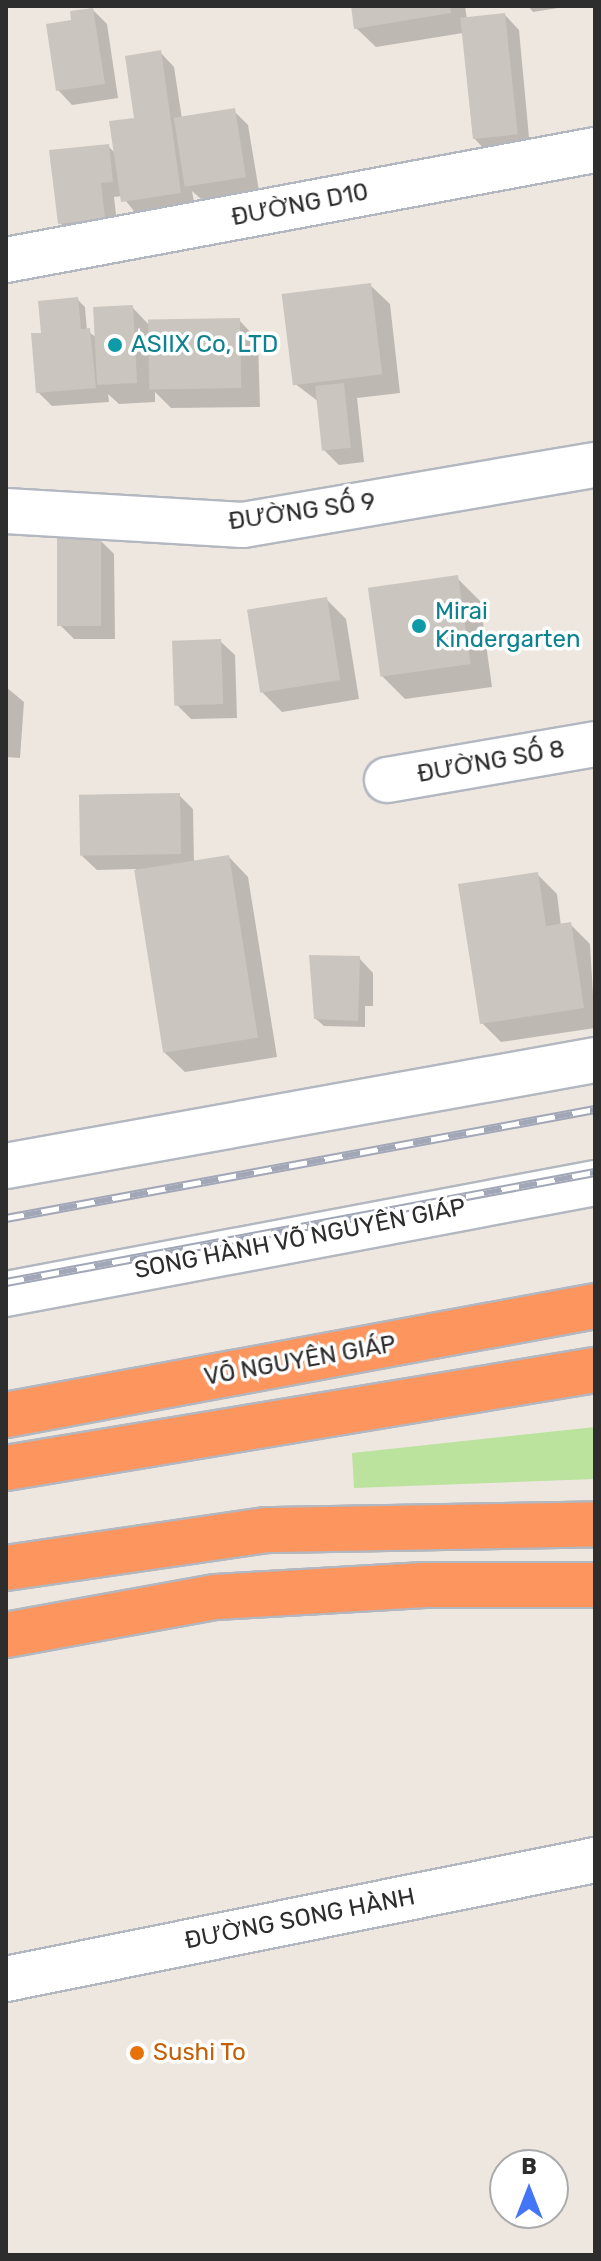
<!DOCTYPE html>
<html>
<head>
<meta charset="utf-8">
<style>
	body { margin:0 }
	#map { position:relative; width:601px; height:2261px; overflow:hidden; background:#eee7e0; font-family:Rubik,sans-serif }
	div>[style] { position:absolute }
	.green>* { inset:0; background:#bbe39e }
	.shadow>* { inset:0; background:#0003 }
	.building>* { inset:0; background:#cac5be; transform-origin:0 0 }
	.roads { filter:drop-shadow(2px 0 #b3b7c0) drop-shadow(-2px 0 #b3b7c0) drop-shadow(0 2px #b3b7c0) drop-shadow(0 -2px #b3b7c0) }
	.street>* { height:44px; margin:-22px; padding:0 22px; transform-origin:22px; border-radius:22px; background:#fff }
	.secondary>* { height:44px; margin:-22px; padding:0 22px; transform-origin:22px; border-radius:22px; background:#fff }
	.highway>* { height:44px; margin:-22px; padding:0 22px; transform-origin:22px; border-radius:22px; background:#fc955e }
	.rail>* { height:9px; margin-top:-4.5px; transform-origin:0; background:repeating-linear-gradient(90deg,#fff 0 18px,#a2a7b7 0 36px); box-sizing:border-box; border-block:2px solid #a2a7b7 }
	.dots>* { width:22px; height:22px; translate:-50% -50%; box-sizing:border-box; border:4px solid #fff; border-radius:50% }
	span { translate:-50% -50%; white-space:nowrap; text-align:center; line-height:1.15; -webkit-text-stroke:7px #fff; paint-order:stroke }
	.street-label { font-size:24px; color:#2d2d2d }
	.culture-label { font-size:24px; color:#0d838f }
	.left { translate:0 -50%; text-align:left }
	.food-label { font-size:24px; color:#c56008 }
	.frame { position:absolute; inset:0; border:8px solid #2d2d2d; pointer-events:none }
	.north { position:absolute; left:489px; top:2149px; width:80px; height:80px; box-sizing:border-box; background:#fff; border:2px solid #ababab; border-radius:50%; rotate:0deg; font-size:22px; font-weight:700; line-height:32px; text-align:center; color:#2d2d2d }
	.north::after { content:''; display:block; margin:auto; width:28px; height:36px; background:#4475f7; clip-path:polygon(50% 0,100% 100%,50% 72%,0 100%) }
</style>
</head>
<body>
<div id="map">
	<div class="green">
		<div style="clip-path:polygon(595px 1427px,595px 1479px,354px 1488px,352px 1453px)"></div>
	</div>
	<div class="shadow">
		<div style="clip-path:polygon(353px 6px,465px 6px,467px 19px,505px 15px,519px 30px,530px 148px,487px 152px,473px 137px,463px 33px,376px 47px,356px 28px)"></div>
		<div style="clip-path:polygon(528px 6px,558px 6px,558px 8px,533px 12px)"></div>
		<div style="clip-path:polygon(93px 10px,107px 24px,118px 98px,72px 105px,58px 90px,74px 22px)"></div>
		<div style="clip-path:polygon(160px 52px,174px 67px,182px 119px,234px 111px,248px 125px,259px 191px,201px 199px,192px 191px,195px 207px,137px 215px,122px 196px,114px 197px,118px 232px,74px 237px,60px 223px,108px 146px,116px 154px,136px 120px)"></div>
		<div style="clip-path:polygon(370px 285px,390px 304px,400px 393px,357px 398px,364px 462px,339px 465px,325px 451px,319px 402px,294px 383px)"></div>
		<div style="clip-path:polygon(77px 299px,85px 307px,87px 331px,96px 337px,132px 307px,150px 326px,239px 320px,258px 340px,260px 407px,171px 408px,155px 392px,155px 402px,119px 404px,108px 394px,109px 402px,52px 406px,38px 392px,43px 334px)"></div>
		<div style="clip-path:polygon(100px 540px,114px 554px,115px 639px,74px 639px,60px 625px)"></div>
		<div style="clip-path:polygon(457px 578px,480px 601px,492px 687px,405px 699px,382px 676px)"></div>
		<div style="clip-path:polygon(326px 599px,346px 619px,359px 699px,282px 712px,262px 692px)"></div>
		<div style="clip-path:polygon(220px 641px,235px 655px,237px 718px,191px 719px,177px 705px)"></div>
		<div style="clip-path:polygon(6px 687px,24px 702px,20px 758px,6px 757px)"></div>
		<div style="clip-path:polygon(179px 795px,193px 809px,194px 863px,229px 857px,248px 877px,277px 1057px,185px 1072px,165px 1053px,136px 869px,97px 870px,82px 856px)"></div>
		<div style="clip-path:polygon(537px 874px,557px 894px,561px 926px,570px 924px,590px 944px,595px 1028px,501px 1042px,482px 1023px)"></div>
		<div style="clip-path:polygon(311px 957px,359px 958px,373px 973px,373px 1006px,365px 1006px,365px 1027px,324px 1026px,316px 1019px)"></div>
	</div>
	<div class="building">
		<div style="clip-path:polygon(351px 6px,450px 6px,451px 13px,354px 29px)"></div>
		<div style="clip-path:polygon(93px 8px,105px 84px,56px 91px,46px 24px,71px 20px,70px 11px)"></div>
		<div style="left:505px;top:13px;width:122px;height:45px;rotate:84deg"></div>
		<div style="clip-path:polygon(161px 50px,181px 193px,121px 202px,109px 121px,134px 118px,125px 56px)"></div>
		<div style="left:235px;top:108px;width:70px;height:62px;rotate:81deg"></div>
		<div style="clip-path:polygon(109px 144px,113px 182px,101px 183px,105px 218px,58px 224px,49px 150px)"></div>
		<div style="left:371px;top:283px;width:92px;height:90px;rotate:83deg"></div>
		<div style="clip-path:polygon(78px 297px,81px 329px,90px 328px,96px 388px,36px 393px,31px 333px,41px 333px,38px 301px)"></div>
		<div style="left:133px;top:305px;width:78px;height:40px;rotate:87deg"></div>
		<div style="left:240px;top:318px;width:70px;height:92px;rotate:89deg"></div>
		<div style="left:344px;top:383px;width:65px;height:29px;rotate:84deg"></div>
		<div style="left:57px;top:538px;width:44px;height:88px"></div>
		<div style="left:458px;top:575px;width:90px;height:91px;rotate:82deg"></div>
		<div style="left:327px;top:597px;width:84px;height:81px;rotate:81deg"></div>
		<div style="left:221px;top:639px;width:65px;height:49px;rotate:88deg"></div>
		<div style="left:180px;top:793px;width:61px;height:101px;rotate:89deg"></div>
		<div style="left:229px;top:855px;width:185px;height:96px;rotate:81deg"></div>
		<div style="clip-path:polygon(538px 872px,546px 926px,571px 922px,584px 1008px,480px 1024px,458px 884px)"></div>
		<div style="clip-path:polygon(309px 955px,360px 956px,358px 1021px,314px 1019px)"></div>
	</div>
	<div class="roads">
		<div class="street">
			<div style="left:6px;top:260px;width:599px;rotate:-10.58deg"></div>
			<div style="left:6px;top:511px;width:237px;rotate:3.4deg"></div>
			<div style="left:243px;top:525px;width:357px;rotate:-9.7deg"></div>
			<div style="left:387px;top:780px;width:211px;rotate:-9.8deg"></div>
		</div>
		<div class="secondary">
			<div style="left:6px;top:1166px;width:598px;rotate:-10.2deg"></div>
			<div style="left:6px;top:1294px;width:599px;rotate:-10.67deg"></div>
			<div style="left:6px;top:1979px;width:601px;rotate:-11.42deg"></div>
		</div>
		<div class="highway">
			<div style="left:6px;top:1415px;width:599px;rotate:-10.48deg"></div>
			<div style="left:6px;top:1468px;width:597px;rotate:-9.45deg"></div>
			<div style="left:6px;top:1568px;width:264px;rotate:-8.3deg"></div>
			<div style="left:267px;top:1530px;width:328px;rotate:-1deg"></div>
			<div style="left:6px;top:1635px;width:213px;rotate:-10.3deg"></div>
			<div style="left:216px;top:1597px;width:209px;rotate:-3.3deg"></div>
			<div style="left:425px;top:1585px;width:170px"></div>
		</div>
	</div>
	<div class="rail">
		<div style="left:6px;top:1218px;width:599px;rotate:-10.48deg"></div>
		<div style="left:6px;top:1282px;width:599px;rotate:-10.58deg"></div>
	</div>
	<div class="dots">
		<div style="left:115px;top:345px;background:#0f9aa8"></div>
		<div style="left:419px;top:626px;background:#0f9aa8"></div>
		<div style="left:137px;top:2053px;background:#e8710a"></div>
	</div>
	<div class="street-label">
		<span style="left:300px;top:205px;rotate:-11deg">ĐƯỜNG D10</span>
		<span style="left:302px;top:512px;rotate:-8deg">ĐƯỜNG SỐ 9</span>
		<span style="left:491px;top:762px;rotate:-10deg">ĐƯỜNG SỐ 8</span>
		<span style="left:300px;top:1239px;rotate:-11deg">SONG HÀNH VÕ NGUYÊN GIÁP</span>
		<span style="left:300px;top:1361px;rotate:-10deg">VÕ NGUYÊN GIÁP</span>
		<span style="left:300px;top:1919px;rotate:-11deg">ĐƯỜNG SONG HÀNH</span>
	</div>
	<div class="culture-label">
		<span class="left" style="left:131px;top:345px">ASIIX Co, LTD</span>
		<span class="left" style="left:435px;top:626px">Mirai<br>Kindergarten</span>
	</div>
	<div class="food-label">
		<span class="left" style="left:153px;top:2053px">Sushi To</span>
	</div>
	<div class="frame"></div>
	<div class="north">B</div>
</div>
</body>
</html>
